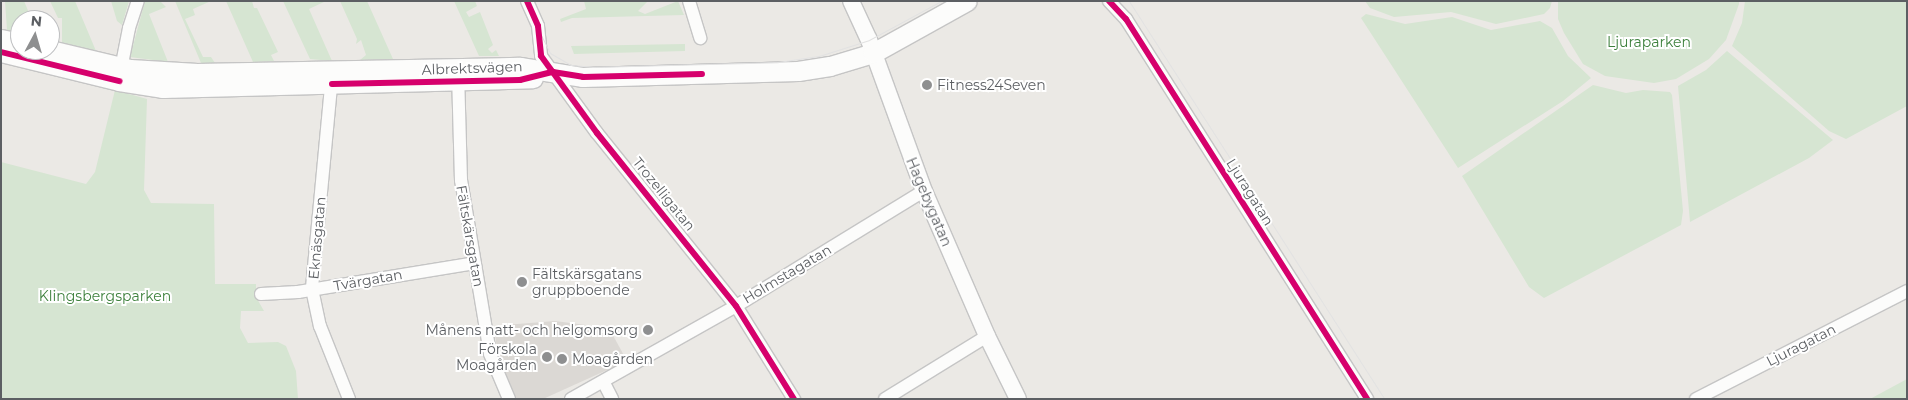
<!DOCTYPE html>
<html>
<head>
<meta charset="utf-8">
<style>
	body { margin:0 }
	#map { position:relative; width:1908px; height:400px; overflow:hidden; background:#ebe9e5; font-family:Montserrat,sans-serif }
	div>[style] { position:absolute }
	.education>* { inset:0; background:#dbd8d4 }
	.green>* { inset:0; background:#d6e5d2 }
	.roads { filter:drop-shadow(1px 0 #c5c5c5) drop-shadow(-1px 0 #c5c5c5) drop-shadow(0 1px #c5c5c5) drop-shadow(0 -1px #c5c5c5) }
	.minor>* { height:12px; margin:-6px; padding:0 6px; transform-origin:6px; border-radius:6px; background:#fcfcfb }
	.tertiary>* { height:16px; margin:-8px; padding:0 8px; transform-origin:8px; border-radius:8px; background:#fcfcfb }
	.secondary>* { height:19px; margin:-9.5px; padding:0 9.5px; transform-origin:9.5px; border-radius:9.5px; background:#fcfcfb }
	.tram>* { height:1px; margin:-0.5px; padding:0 0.5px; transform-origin:0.5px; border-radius:0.5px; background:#e2e2e2 }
	.cycleway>* { height:6px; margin:-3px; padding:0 3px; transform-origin:3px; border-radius:3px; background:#d6006c }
	.dots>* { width:14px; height:14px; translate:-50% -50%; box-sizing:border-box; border:2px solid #fff; border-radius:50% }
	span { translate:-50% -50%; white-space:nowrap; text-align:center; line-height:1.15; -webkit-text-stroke:4px #fff; paint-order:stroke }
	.park-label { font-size:14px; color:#3e813d }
	.street-label { font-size:14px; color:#5c5f63 }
	.poi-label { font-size:14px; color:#5c5f63 }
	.left { translate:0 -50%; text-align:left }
	.right { translate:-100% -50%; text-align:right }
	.frame { position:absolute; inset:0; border:2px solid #5c5f63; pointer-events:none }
	.north { position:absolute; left:10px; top:10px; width:50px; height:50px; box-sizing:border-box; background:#fff; border:1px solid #bebfc1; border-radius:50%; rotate:6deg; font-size:14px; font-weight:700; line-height:20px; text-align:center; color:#5c5f63 }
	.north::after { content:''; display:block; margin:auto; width:18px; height:22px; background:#8e8f90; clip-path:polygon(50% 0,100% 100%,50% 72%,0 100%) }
</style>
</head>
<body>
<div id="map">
	<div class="education">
		<div style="clip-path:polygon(555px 321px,609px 328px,627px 361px,543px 399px,516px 399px,498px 357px,494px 326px)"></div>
	</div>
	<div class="green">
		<div style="clip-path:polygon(5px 1px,24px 1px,32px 20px,20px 20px,20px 33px,7px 30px)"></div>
		<div style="clip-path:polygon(50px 1px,75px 1px,96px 51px,62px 43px,62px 18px,58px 18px)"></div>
		<div style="clip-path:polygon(111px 1px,129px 1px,122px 25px,117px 21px)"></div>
		<div style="clip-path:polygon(145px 1px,160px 1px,166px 7px,149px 14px,168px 62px,130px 57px)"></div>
		<div style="clip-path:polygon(175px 1px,211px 1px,193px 9px,195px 15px,185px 19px,203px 57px,211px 57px,215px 63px,201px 63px)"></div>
		<div style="clip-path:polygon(226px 1px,252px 1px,254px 8px,257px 8px,278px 52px,271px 55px,274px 61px,253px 62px)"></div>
		<div style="clip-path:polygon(283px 1px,326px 1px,309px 9px,332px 61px,310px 59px)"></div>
		<div style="clip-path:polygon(340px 1px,367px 1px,393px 59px,360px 60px,366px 55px,361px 40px,356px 44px,357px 39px)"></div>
		<div style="clip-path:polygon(454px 1px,475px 1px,477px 6px,466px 12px,469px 17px,480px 12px,493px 45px,488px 49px,492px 53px,496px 50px,499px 56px,479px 56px)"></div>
		<div style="clip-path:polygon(584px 1px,648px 1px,638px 11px,645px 14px,678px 1px,684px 15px,572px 18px,561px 22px,560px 19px,586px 9px)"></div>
		<div style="clip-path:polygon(1365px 1px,1552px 1px,1550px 8px,1544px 14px,1496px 24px,1451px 12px,1394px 17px,1370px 8px)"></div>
		<div style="clip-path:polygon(1558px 1px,1739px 1px,1739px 4px,1726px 40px,1709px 59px,1676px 79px,1654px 83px,1605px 76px,1583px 64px,1564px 33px,1558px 19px)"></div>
		<div style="clip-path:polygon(1745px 1px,1907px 1px,1907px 106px,1846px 139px,1829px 131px,1732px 46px,1742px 23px)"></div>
		<div style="clip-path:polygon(1366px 14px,1405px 24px,1452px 17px,1491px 30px,1540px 21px,1552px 28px,1568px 56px,1591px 78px,1563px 101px,1458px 168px,1361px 18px)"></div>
		<div style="clip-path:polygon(685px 44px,685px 51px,574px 54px,571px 46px)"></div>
		<div style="clip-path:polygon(1727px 51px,1833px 140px,1809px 158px,1690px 222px,1678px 86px,1706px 70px)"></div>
		<div style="clip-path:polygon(1593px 85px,1626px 93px,1643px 90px,1670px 92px,1672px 95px,1683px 211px,1681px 225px,1544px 298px,1529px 287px,1462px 176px)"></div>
		<div style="clip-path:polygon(115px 90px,147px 99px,144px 190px,151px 203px,214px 204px,215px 284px,256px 284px,256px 297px,264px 311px,241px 311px,240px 328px,248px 343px,278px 342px,286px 346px,296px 371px,298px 399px,1px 399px,1px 162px,86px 184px,95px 172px)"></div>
		<div style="clip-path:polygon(1907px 379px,1907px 399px,1870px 399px)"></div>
	</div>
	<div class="roads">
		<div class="minor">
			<div style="left:527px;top:1px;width:27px;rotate:66deg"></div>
			<div style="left:538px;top:26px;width:30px;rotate:84deg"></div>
			<div style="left:541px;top:56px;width:95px;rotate:54deg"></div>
			<div style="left:597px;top:133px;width:222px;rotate:51.2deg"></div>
			<div style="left:736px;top:306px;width:110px;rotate:58.1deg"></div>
			<div style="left:689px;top:1px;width:39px;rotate:73deg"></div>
			<div style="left:1109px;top:1px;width:25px;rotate:47deg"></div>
			<div style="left:1126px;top:19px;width:450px;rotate:57.6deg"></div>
			<div style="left:458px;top:73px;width:107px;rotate:88.4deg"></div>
			<div style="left:461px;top:180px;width:176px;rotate:80.5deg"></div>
			<div style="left:490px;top:354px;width:49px;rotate:67.1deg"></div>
			<div style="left:120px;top:74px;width:47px;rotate:-78.9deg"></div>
			<div style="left:129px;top:28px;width:28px;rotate:-72deg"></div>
			<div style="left:332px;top:76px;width:214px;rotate:95.4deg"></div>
			<div style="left:312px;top:289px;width:38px;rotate:78deg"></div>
			<div style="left:320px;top:326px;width:79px;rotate:68.3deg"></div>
			<div style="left:261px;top:294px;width:37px;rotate:-3deg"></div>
			<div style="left:298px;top:292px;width:179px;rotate:-9.3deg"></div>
			<div style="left:604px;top:383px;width:18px;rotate:63deg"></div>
			<div style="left:571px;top:399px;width:189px;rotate:-29.4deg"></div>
			<div style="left:736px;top:306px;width:220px;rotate:-31.5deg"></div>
			<div style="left:885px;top:399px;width:120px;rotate:-31.7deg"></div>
			<div style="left:1696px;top:399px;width:237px;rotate:-27.1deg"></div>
		</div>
		<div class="tertiary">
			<div style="left:851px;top:1px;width:43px;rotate:65.2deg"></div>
			<div style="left:869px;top:40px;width:161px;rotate:70deg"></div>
			<div style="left:924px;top:191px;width:158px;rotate:66.5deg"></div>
			<div style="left:987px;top:336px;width:70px;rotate:63.8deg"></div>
		</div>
		<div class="secondary">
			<div style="left:1px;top:39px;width:19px;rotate:12deg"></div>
			<div style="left:50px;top:50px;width:82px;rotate:13.4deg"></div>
			<div style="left:130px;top:69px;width:67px;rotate:3.4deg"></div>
			<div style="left:197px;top:73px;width:323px;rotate:-1.1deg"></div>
			<div style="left:520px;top:67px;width:64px;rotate:9deg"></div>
			<div style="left:583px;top:77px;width:215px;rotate:-1.6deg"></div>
			<div style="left:798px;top:71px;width:32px;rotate:-9deg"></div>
			<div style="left:830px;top:66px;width:45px;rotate:-16.8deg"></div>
			<div style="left:873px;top:53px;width:107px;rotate:-29deg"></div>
			<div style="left:1px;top:52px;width:122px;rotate:13.8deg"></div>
			<div style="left:119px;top:81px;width:45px;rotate:9deg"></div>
			<div style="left:163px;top:88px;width:370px;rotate:-1.5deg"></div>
		</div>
	</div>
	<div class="tram">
		<div style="left:524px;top:1px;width:58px;rotate:63.4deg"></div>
		<div style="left:550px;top:53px;width:24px;rotate:30deg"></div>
		<div style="left:571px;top:65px;width:21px;rotate:5deg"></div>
		<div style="left:592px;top:67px;width:186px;rotate:-1.5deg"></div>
		<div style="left:778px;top:62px;width:41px;rotate:-8.3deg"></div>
		<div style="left:819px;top:56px;width:52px;rotate:-17.7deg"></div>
		<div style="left:869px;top:40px;width:82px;rotate:-28.4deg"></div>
		<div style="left:1129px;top:1px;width:473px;rotate:57.3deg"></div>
	</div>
	<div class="cycleway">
		<div style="left:527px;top:1px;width:27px;rotate:66deg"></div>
		<div style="left:538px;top:26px;width:30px;rotate:84deg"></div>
		<div style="left:541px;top:56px;width:95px;rotate:54deg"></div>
		<div style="left:597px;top:133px;width:222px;rotate:51.2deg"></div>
		<div style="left:736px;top:306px;width:110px;rotate:58.1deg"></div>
		<div style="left:1109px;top:1px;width:25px;rotate:47deg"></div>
		<div style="left:1126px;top:19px;width:450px;rotate:57.6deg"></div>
		<div style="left:1px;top:52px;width:122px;rotate:13.8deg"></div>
		<div style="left:332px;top:84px;width:188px;rotate:-1.2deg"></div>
		<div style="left:520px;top:80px;width:34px;rotate:-14deg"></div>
		<div style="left:553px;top:72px;width:30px;rotate:9deg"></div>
		<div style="left:583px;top:77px;width:119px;rotate:-1.4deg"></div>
	</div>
	<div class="dots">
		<div style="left:927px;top:85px;background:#8e8f90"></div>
		<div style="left:522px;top:282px;background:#8e8f90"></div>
		<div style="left:648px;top:330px;background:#8e8f90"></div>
		<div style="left:547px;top:357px;background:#8e8f90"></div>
		<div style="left:562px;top:359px;background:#8e8f90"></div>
	</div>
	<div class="park-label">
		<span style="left:1649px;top:42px">Ljuraparken</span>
		<span style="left:105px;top:296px">Klingsbergsparken</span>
	</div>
	<div class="street-label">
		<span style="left:472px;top:68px;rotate:-2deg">Albrektsvägen</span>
		<span style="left:1250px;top:192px;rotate:58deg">Ljuragatan</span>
		<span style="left:664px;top:194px;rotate:51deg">Trozelligatan</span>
		<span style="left:929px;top:202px;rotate:67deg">Hagebygatan</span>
		<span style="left:470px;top:236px;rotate:80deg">Fältskärsgatan</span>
		<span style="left:317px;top:238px;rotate:-85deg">Eknäsgatan</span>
		<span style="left:787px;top:274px;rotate:-31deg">Holmstagatan</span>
		<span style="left:368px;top:280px;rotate:-10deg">Tvärgatan</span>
		<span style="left:1801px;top:345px;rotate:-27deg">Ljuragatan</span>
	</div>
	<div class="poi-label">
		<span class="left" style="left:937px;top:85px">Fitness24Seven</span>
		<span class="left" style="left:532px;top:282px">Fältskärsgatans<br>gruppboende</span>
		<span class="right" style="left:638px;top:330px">Månens natt- och helgomsorg</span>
		<span class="right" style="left:537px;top:357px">Förskola<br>Moagården</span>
		<span class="left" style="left:572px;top:359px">Moagården</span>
	</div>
	<div class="frame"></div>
	<div class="north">N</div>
</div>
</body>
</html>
